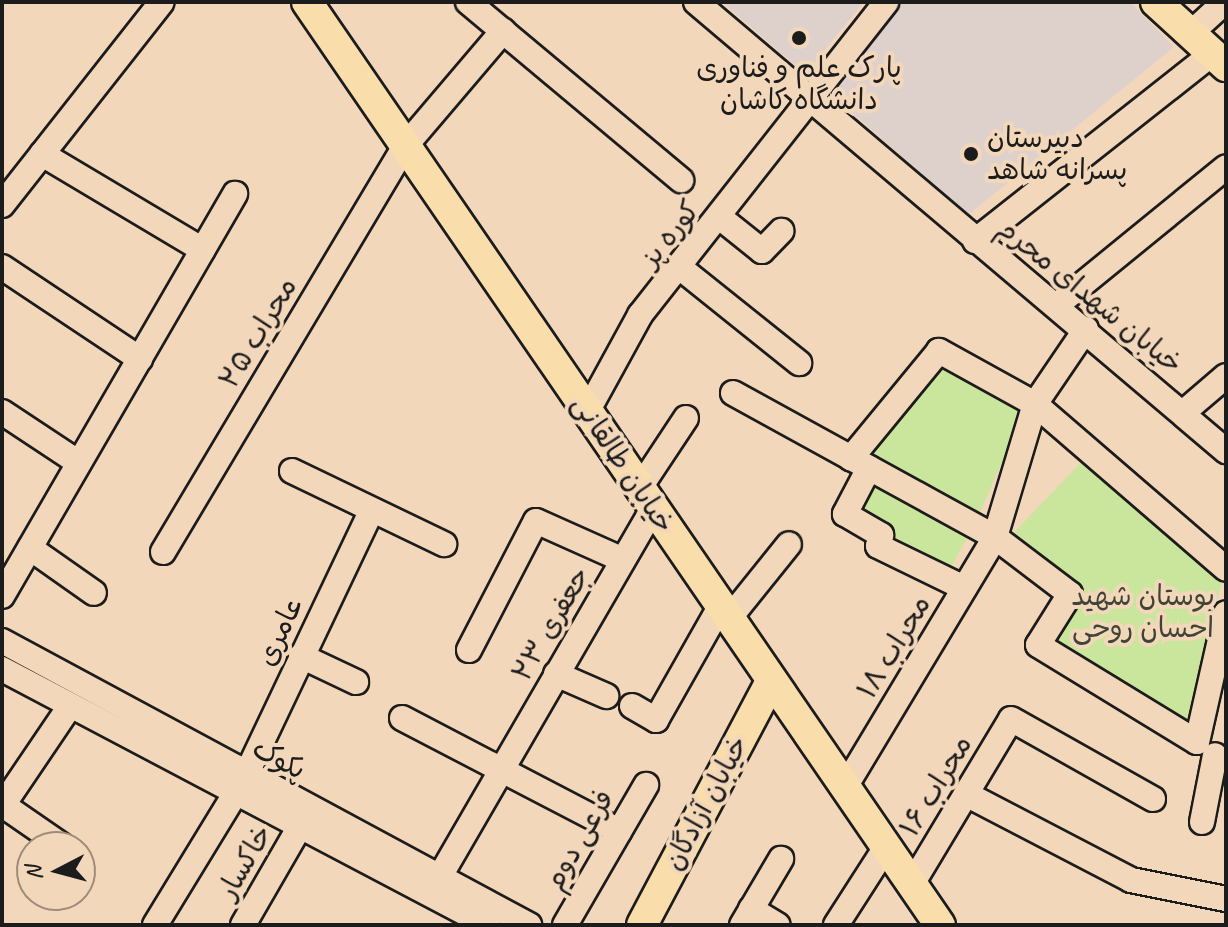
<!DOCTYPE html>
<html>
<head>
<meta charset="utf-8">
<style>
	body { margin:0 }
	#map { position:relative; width:1228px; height:927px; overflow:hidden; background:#f3d7ba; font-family:Caveat,"Playpen Sans Arabic",sans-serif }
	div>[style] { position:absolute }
	.built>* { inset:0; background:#ded1cb }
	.green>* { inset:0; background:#cae59c }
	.roads { filter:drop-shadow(2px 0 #1c1c1c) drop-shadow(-2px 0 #1c1c1c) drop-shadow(0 2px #1c1c1c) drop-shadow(0 -2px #1c1c1c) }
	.minor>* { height:24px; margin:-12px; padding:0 12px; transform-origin:12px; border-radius:12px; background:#f3d7ba }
	.major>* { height:30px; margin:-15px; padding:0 15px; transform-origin:15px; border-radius:15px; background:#f9deab }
	.dots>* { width:22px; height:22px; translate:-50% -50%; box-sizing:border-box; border:4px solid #f3d7ba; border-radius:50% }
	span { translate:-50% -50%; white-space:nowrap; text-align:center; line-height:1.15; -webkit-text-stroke:8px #f3d7ba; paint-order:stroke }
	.poi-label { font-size:28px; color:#1c1c1c }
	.left { translate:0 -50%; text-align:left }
	.street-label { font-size:28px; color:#1c1c1c }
	.park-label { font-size:28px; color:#3f4436 }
	.frame { position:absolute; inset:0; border:4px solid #1c1c1c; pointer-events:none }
	.north { position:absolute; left:16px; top:831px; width:80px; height:80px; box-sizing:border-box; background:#f3d7ba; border:2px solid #9d8c7b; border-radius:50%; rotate:264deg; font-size:22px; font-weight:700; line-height:32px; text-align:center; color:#1c1c1c }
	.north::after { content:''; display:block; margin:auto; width:28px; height:36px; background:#1c1c1c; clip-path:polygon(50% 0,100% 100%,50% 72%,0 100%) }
</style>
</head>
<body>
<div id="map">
	<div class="built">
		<div style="clip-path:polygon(722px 2px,864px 2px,805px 74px)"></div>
		<div style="clip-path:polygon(901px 2px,1130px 2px,1174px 47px,968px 215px,829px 92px)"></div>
	</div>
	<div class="green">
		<div style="clip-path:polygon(942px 363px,1024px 412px,977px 519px,869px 456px)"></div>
		<div style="clip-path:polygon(1087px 456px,1223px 577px,1187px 721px,1055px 643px,1054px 630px,1078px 590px,1008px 539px)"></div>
		<div style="clip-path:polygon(871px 480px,971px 531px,947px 574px,885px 544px,852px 513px)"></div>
	</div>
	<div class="roads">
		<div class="minor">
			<div style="left:468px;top:2px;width:278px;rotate:39.9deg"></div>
			<div style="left:696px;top:2px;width:695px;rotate:40.27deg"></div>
			<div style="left:1191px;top:33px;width:46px;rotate:-42.4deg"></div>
			<div style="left:42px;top:154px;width:187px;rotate:30.8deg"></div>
			<div style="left:2px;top:205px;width:258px;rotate:-51.8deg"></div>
			<div style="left:722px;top:219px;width:51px;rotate:38.7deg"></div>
			<div style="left:762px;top:251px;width:28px;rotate:-46deg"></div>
			<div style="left:975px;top:241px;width:302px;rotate:-38.3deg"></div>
			<div style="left:2px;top:267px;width:166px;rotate:33.7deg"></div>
			<div style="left:683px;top:270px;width:149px;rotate:38.7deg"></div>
			<div style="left:1057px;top:305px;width:218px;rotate:-39.2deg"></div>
			<div style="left:1086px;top:329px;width:91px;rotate:124.2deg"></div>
			<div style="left:1035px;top:404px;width:252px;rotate:40.8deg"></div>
			<div style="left:733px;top:393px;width:299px;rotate:28.8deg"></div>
			<div style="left:995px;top:537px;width:94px;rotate:37.2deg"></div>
			<div style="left:1070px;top:594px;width:60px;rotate:122.1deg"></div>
			<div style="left:1038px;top:645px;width:186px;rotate:31.4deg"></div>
			<div style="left:1197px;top:742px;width:132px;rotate:-77.3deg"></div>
			<div style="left:1185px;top:411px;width:54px;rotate:-40.5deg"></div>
			<div style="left:2px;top:412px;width:92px;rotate:33.5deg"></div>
			<div style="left:587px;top:412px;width:111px;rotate:-61.3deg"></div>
			<div style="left:640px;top:315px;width:398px;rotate:-51.8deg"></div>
			<div style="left:869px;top:468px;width:52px;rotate:117.6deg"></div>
			<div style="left:845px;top:514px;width:42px;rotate:30.3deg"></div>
			<div style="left:881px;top:535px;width:11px;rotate:105deg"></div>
			<div style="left:878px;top:546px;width:96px;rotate:26deg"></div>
			<div style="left:292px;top:471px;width:169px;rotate:25.7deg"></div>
			<div style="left:639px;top:489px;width:85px;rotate:-56.5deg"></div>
			<div style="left:30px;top:548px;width:78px;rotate:35.1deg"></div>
			<div style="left:163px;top:552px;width:474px;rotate:-59.2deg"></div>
			<div style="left:406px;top:145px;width:150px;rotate:-49.6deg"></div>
			<div style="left:2px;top:596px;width:465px;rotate:-59.9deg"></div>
			<div style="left:728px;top:620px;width:97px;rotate:-51.2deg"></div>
			<div style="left:2px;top:641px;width:599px;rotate:28.32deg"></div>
			<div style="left:469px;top:650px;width:145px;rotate:-62.6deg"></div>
			<div style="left:536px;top:521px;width:95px;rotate:24.1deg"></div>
			<div style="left:301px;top:656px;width:61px;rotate:25.3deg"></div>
			<div style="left:2px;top:669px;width:549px;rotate:27.78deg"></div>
			<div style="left:556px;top:674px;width:55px;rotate:23.7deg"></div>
			<div style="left:632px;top:706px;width:28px;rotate:30deg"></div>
			<div style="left:656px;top:720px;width:130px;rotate:-60.5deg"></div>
			<div style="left:402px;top:718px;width:245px;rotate:27.5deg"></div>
			<div style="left:246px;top:775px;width:289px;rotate:-64.6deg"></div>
			<div style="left:845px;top:787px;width:292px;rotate:-59deg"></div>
			<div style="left:995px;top:537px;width:139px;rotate:-73.3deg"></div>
			<div style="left:1035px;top:404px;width:110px;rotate:-151.1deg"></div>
			<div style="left:939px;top:351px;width:139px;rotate:129.4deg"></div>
			<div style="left:966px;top:794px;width:186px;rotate:27.5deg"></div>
			<div style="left:1131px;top:880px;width:97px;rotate:11.3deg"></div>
			<div style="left:1202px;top:822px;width:68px;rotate:-79deg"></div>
			<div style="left:61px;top:845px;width:70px;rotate:-145.4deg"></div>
			<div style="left:3px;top:805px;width:120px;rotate:-55.9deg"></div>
			<div style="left:439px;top:878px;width:427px;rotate:-59.9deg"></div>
			<div style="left:912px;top:884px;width:192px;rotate:-59deg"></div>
			<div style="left:1011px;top:719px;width:163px;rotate:29.4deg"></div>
			<div style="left:751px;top:909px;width:31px;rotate:31deg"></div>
			<div style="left:155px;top:925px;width:153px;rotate:-58.6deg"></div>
			<div style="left:243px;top:925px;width:112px;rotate:-60deg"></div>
			<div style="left:565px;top:925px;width:162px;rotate:-59.9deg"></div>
			<div style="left:742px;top:925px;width:77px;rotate:-59.4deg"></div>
			<div style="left:836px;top:925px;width:93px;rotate:-57.3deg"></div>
		</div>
		<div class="major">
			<div style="left:307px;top:2px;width:1119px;rotate:55.56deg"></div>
			<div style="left:1156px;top:2px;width:95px;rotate:42.4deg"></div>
			<div style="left:642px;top:925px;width:276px;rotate:-62.1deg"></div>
		</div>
	</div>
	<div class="dots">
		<div style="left:799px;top:38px;background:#1c1c1c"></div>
		<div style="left:971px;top:154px;background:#1c1c1c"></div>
	</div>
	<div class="poi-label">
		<span style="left:799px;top:84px">پارک علم و فناوری<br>دانشگاه کاشان</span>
		<span class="left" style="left:987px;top:154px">دبیرستان<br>پسرانه شاهد</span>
	</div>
	<div class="street-label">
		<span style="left:670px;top:234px;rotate:-51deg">کوره پز</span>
		<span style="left:1090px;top:296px;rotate:39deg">خیابان شهدای محرم</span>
		<span style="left:258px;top:333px;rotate:-59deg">محراب ۲۵</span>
		<span style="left:623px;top:464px;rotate:56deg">خیابان طالقانی</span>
		<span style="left:551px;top:624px;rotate:-60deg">جعفری ۲۳</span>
		<span style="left:280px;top:631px;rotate:-65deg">عامری</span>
		<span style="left:894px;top:647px;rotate:-59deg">محراب ۱۸</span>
		<span style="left:279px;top:759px;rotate:28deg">پکوک</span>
		<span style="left:936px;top:786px;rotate:-59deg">محراب ۱۶</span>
		<span style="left:706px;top:803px;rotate:-62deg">خیابان آزادگان</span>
		<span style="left:579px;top:840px;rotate:-60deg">فرعی دوم</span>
		<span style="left:245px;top:862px;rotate:-60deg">خاکسار</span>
	</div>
	<div class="park-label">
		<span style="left:1143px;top:612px">بوستان شهید<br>احسان روحی</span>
	</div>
	<div class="frame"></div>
	<div class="north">N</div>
</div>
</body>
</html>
